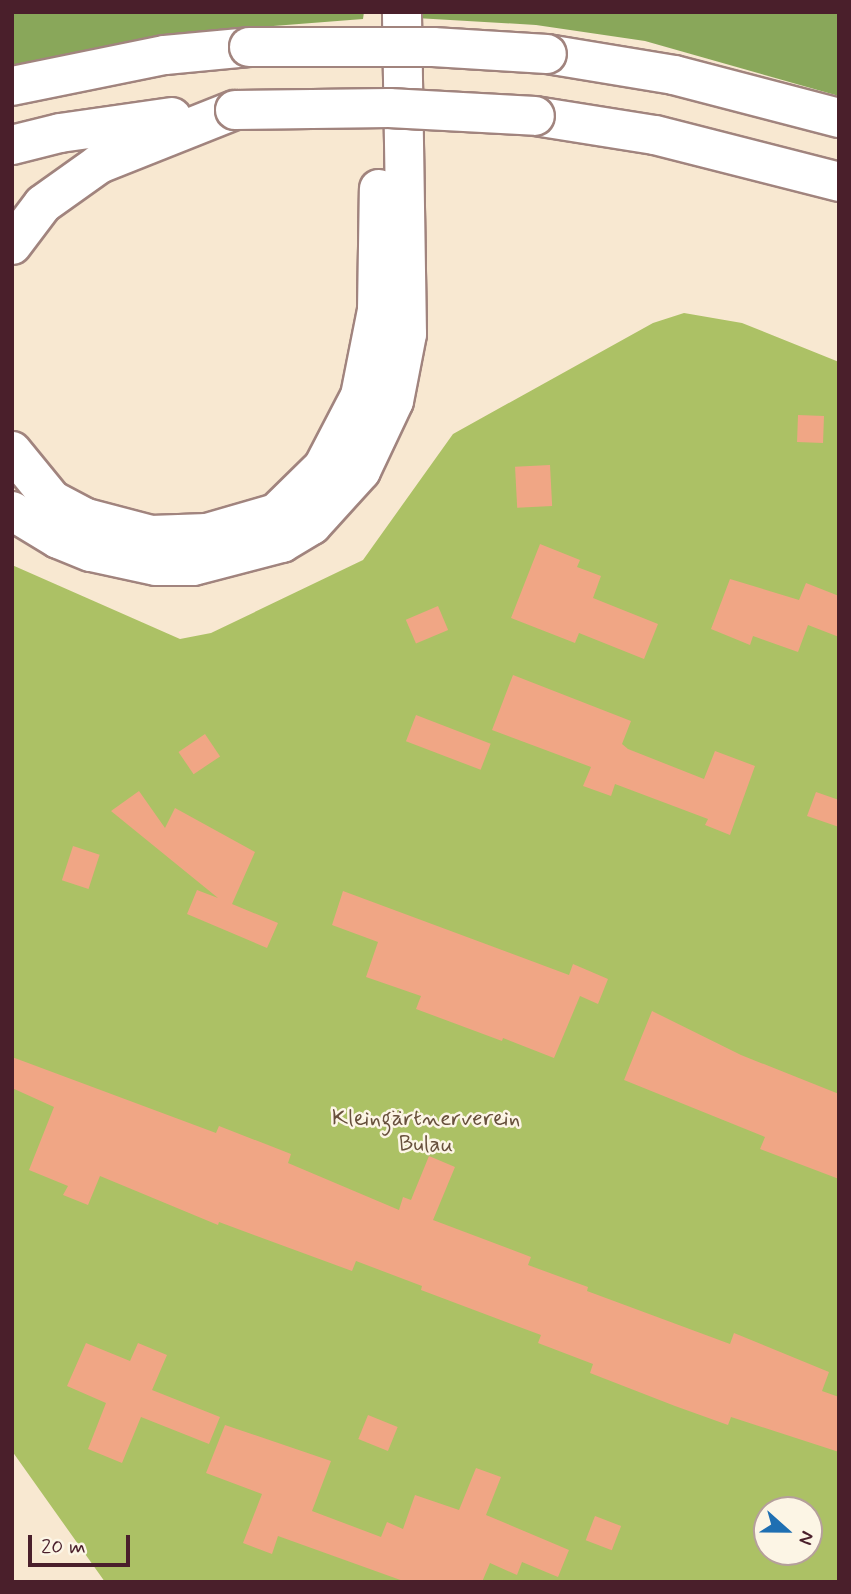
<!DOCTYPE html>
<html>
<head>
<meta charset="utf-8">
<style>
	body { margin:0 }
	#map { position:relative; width:851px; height:1594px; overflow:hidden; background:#f8e8d1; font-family:Mynerve,sans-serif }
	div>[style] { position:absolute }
	.green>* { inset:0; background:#acc165 }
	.forest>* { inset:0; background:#89a75a }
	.building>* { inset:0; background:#f0a685; transform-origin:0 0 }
	.roads { filter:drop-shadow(2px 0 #a1847e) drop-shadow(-2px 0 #a1847e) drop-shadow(0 2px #a1847e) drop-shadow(0 -2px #a1847e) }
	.highway>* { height:38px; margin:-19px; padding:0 19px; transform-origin:19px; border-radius:19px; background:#fff }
	.bridges { filter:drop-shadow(2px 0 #a1847e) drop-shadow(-2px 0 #a1847e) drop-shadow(0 2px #a1847e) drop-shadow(0 -2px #a1847e) }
	.highway-bridge>* { height:38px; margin:-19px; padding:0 19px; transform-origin:19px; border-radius:19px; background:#fff }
	span { translate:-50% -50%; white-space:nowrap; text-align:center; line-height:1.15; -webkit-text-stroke:5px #fcf5e5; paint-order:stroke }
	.park-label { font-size:23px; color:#67503c }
	.frame { position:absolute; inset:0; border:14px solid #4a1f2b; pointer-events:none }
	.north { position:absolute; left:753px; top:1496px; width:70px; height:70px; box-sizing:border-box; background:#fcf5e5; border:2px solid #b59f9b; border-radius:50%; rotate:111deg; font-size:19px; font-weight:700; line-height:28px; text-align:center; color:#4a1f2b }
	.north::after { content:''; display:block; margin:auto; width:24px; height:32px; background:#1f6fb2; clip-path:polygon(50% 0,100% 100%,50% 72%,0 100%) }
	.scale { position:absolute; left:28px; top:1535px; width:102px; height:32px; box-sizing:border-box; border:4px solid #4a1f2b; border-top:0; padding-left:9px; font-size:21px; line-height:24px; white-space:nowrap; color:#4a1f2b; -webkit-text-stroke:5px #fcf5e5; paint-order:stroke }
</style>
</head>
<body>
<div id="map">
	<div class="green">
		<div style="clip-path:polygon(evenodd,684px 313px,742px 323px,839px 362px,839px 1582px,105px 1582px,12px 1451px,12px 565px,180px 639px,211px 633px,363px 560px,453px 434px,653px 323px,684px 313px,767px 1510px,809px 1510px,809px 1552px,767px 1552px,767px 1510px)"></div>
	</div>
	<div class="forest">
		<div style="clip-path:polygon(12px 12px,364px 12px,363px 19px,168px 34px,12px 65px)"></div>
		<div style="clip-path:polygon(416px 12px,839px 12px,839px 96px,645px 41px,536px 25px,416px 18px)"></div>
	</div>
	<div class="building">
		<div style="left:798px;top:415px;width:26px;height:27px;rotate:2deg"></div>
		<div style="left:550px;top:465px;width:41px;height:35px;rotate:87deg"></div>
		<div style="clip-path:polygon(540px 544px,580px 560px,577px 567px,601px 576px,593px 598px,658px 624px,644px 659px,579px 633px,575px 643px,511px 618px)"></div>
		<div style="clip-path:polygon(730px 579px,799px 600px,806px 583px,839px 596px,839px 637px,808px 625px,798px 652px,753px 636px,750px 645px,711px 629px)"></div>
		<div style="left:438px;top:606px;width:26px;height:35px;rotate:67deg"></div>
		<div style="clip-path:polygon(513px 675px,631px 721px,622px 744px,628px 749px,704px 779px,715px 751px,755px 766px,730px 835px,705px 825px,708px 819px,615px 784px,611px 796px,583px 786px,591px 767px,492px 730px)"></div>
		<div style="left:416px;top:715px;width:80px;height:28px;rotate:21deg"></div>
		<div style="left:205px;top:734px;width:27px;height:32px;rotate:56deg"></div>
		<div style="clip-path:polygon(139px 791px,165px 828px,175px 808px,255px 852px,232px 904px,278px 923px,267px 948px,187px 914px,197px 890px,218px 898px,111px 811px)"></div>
		<div style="clip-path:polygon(816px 792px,839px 800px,839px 827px,807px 816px)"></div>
		<div style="left:73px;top:846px;width:28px;height:36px;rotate:18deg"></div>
		<div style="clip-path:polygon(343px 891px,569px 975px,573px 964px,608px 979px,598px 1004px,580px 996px,554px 1058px,503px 1038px,502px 1041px,416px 1009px,421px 996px,366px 977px,378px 942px,332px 925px)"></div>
		<div style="clip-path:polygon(652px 1011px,741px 1055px,839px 1094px,839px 1179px,760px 1149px,765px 1137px,624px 1080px)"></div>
		<div style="clip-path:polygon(12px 1057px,216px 1133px,219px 1126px,291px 1154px,288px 1163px,399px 1210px,403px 1197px,411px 1200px,429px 1156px,455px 1167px,433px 1220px,531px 1257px,528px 1265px,588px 1287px,587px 1291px,730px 1344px,734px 1333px,829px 1372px,822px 1391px,839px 1397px,839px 1452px,731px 1417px,728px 1425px,675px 1406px,590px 1373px,593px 1364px,538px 1343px,541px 1335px,421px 1290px,422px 1286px,356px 1261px,352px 1271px,219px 1222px,218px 1225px,100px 1176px,88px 1205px,63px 1195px,68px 1186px,29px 1170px,54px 1107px,12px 1088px)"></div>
		<div style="clip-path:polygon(86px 1343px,130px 1361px,138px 1343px,167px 1355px,152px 1390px,220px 1417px,209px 1444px,141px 1417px,122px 1463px,88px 1449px,106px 1403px,67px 1386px)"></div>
		<div style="left:368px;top:1415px;width:32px;height:26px;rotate:22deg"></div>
		<div style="clip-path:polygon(225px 1425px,331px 1461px,312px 1511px,381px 1537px,387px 1522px,403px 1529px,415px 1495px,459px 1510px,476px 1468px,501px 1477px,486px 1515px,569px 1550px,558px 1577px,522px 1562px,517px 1575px,490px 1563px,482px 1582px,406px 1582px,278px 1536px,272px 1554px,243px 1543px,262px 1494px,206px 1473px)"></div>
		<div style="left:595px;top:1516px;width:28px;height:26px;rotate:21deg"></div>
	</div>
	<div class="roads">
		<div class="highway">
			<div style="left:547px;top:54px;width:129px;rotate:9.4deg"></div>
			<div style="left:674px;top:75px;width:171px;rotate:14.6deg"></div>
			<div style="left:12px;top:86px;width:156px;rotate:-11.5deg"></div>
			<div style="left:165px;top:55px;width:84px;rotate:-5.4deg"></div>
			<div style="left:535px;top:116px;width:121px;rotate:9deg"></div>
			<div style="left:655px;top:135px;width:190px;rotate:14.3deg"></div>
			<div style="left:12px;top:145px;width:49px;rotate:-14deg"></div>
			<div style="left:60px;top:133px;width:113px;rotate:-8.1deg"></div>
			<div style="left:12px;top:245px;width:51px;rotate:-52.9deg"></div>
			<div style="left:43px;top:204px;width:69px;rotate:-35.5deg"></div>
			<div style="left:99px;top:164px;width:146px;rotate:-21.7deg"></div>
			<div style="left:12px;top:451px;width:63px;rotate:50.8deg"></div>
			<div style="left:52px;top:500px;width:38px;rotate:28deg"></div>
			<div style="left:86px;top:518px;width:67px;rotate:14.7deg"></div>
			<div style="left:151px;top:535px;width:56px;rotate:-2deg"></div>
			<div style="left:207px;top:533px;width:72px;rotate:-16.2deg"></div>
			<div style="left:276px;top:513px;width:66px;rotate:-44.4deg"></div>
			<div style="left:323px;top:467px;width:80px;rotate:-62.5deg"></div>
			<div style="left:360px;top:396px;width:88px;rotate:-78.8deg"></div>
			<div style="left:377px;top:310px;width:121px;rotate:-89.1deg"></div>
			<div style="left:12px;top:511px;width:54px;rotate:31.3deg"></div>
			<div style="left:58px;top:539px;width:35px;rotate:22deg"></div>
			<div style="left:91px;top:552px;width:66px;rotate:12.2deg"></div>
			<div style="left:156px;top:566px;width:37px"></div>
			<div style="left:193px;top:566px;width:92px;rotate:-14.5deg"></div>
			<div style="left:282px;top:543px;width:35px;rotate:-31deg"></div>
			<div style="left:312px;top:525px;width:73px;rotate:-47.8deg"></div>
			<div style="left:361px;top:471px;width:77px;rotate:-64.8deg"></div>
			<div style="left:394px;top:401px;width:68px;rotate:-79deg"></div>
			<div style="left:407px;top:334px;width:322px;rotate:-90.9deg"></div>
		</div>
	</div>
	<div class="bridges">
		<div class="highway-bridge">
			<div style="left:249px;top:47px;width:184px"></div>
			<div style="left:433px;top:47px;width:114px;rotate:3.5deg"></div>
			<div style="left:235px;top:110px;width:154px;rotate:-0.7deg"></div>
			<div style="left:389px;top:108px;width:146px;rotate:3.1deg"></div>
		</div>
	</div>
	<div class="park-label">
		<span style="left:426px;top:1132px">Kleingärtnerverein<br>Bulau</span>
	</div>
	<div class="frame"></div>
	<div class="north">N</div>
	<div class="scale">20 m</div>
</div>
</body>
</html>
